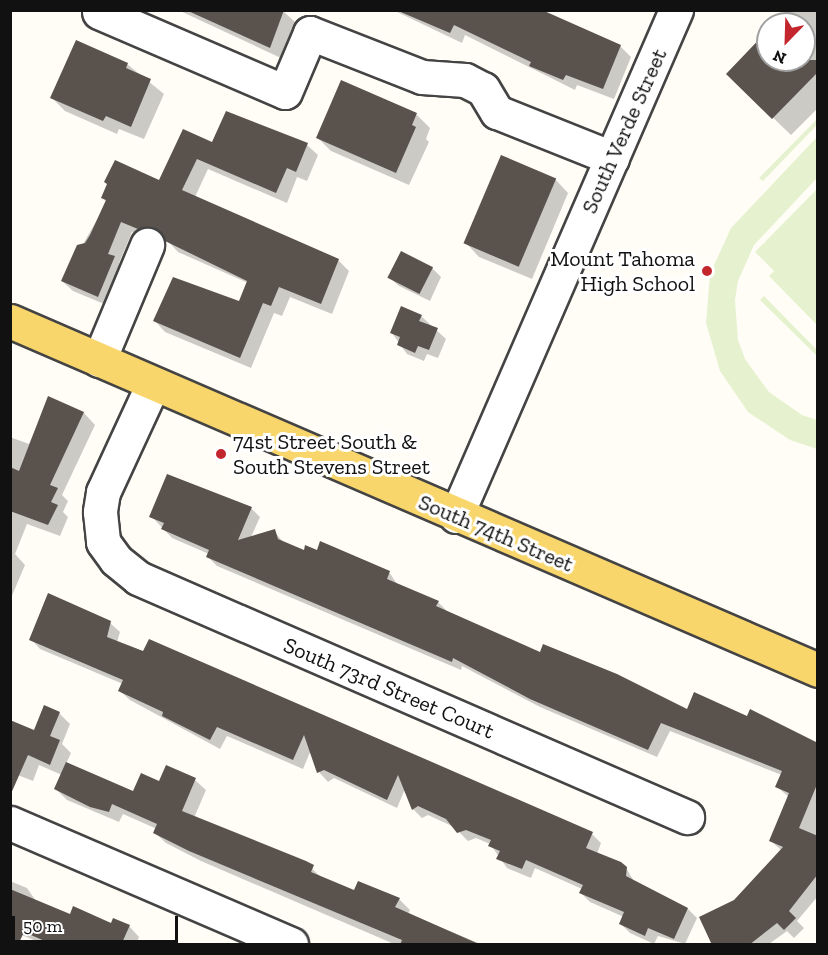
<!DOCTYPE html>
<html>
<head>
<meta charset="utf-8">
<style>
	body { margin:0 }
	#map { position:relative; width:828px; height:955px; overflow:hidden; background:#fffdf5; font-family:"Zilla Slab",serif }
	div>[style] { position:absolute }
	.pitch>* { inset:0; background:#e6f2cf }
	.shadow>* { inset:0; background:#0003 }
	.building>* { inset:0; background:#5a524d; transform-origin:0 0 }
	.roads { filter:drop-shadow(2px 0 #444) drop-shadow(-2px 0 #444) drop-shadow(0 2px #444) drop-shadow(0 -2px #444) }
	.minor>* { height:33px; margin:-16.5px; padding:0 16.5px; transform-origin:16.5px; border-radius:16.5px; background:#fff }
	.major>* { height:33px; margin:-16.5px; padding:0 16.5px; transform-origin:16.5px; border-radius:16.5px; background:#f9d66b }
	.dots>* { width:16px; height:16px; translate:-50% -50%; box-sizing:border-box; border:3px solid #fff; border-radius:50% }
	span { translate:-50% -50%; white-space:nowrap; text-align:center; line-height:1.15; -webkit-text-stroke:6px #fff; paint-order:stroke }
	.street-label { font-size:22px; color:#111 }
	.poi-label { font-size:22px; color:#111 }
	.right { translate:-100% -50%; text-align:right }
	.left { translate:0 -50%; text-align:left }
	.frame { position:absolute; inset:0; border:12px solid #111; pointer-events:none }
	.north { position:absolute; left:756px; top:12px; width:60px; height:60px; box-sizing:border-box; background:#fff; border:2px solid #a0a0a0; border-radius:50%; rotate:203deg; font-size:16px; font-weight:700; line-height:24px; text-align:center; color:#111 }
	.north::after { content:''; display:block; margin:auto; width:21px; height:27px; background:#c4262e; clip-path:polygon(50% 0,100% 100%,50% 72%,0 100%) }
	.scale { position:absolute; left:12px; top:916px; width:166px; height:27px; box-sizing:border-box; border:3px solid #111; border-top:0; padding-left:8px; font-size:18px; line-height:21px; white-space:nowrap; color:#111; -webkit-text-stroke:4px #fff; paint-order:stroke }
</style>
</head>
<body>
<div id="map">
	<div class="pitch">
		<div style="clip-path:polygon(817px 119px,817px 125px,763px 181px,759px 178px)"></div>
		<div style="clip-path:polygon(817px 137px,817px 178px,754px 245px,738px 281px,735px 300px,738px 340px,745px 359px,769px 392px,802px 415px,817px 420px,817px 449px,790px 440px,748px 412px,720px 371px,706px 323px,710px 274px,731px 228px)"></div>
		<div style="clip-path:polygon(817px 189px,817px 325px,769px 276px,774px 271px,755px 252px)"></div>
		<div style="clip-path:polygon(764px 296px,817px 350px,817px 356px,760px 300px)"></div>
	</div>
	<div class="shadow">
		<div style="clip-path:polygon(178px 10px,282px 10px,295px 22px,281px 58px)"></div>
		<div style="clip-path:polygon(393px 10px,537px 10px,620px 46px,631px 57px,614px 99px,577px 85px,575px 90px,465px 35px,462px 43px)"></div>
		<div style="clip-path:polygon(789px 10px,818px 10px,818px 108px,791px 135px,745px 91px,768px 32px,768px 60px,804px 60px,804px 24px,776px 24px)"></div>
		<div style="clip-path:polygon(127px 64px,164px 94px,144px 139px,119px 129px,117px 134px,65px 111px,52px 98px)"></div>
		<div style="clip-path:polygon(342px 82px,417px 115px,430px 128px,426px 139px,429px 142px,409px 185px,331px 151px,317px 137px)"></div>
		<div style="clip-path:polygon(213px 144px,307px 145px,318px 155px,307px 181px,297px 177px,287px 203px,208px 169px,195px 197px,338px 260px,349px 271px,332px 314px,290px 297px,282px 316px,274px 313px,251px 368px,165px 332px,154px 320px,174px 279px,240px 303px,248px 283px,178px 252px,165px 238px,150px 239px,132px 232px,119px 263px,125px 268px,109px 306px,73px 291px,62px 281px,107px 202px,102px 198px,159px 182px)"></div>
		<div style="clip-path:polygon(555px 179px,568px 193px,532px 279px,479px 257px,466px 243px)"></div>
		<div style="clip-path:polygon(432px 268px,441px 277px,430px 301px,399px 286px,390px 278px)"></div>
		<div style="clip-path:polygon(421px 316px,446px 339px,438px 358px,427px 354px,424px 361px,407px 354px,392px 333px)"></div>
		<div style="clip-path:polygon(49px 398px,84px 413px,95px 425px,62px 495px,68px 501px,63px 512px,68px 517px,60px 536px,27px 524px,15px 554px,25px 565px,11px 598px,10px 437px,29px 444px)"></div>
		<div style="clip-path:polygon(251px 508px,260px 517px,251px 537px,274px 531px,284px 543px,304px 552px,317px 552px,321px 543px,389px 572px,397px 584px,438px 602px,447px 611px,540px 654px,687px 712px,747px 718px,750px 711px,818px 745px,818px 896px,797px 921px,804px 928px,794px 938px,787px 931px,769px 944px,714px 944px,735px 901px,782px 851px,771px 841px,789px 797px,777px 787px,782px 775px,670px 731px,657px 757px,540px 707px,462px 666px,461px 670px,217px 566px,208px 557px,209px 554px,172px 538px,151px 516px)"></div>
		<div style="clip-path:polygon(110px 623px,120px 632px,117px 642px,592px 834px,601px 843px,597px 854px,626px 868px,635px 883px,688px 909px,697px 918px,685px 944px,658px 936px,654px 944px,630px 933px,621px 924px,624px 917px,590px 902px,581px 893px,582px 889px,535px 868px,531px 878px,507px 868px,490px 844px,476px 838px,468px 841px,454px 827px,428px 815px,422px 818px,413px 809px,405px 789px,397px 808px,334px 778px,328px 782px,319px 772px,311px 750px,303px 769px,227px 736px,220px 749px,130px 700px,120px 691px,123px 684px,40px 649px,31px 639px)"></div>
		<div style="clip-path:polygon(59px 713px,70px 724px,62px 744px,71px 753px,66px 764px,134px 793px,160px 783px,195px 780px,206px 790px,194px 818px,306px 863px,323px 879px,355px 892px,399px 899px,410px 910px,408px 914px,481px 944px,394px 944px,201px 861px,166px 843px,155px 833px,157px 829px,123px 814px,119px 822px,67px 800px,56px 789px,62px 775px,39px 765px,33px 781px,10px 772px,35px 732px)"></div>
		<div style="clip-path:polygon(10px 881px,27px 888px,36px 901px,71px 916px,129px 926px,139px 937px,136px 944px,43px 944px,10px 930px)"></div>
	</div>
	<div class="building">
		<div style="clip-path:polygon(186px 10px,284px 10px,270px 48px)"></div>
		<div style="clip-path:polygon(396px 10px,542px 10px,621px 45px,603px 89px,566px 75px,563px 80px,529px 66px,531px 62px,454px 25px,450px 33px)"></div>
		<div style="clip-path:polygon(768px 30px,768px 60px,818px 60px,818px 72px,772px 119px,726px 74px)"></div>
		<div style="clip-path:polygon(76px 40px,128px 63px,126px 68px,151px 79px,131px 127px,106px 116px,103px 121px,50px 98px)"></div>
		<div style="clip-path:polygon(341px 80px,417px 113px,412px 125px,416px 127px,396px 173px,316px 138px)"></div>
		<div style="clip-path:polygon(226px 111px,308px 143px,296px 172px,287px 168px,276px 193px,197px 159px,182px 190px,339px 259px,321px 304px,279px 287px,271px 306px,263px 303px,240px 358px,153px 321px,173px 277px,239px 301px,247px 281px,165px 241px,155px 228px,138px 229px,121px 222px,108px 254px,115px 256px,98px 297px,61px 281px,77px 245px,85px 243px,90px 235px,106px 200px,101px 198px,107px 184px,104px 182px,115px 160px,159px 180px,183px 129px,212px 142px)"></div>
		<div style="left:501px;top:155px;width:60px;height:96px;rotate:23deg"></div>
		<div style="left:401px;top:251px;width:36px;height:30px;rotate:27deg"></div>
		<div style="clip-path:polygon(401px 306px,422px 315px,419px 321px,438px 328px,429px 350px,418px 346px,415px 353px,397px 345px,400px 337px,390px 333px)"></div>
		<div style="clip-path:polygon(48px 396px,84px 412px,50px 485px,58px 488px,51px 502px,58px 505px,48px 525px,10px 511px,10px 467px,19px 471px)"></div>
		<div style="clip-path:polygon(167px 474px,252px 507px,238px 540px,275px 529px,278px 539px,304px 550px,305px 545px,317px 550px,320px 541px,390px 571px,387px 579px,439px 601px,436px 606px,540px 652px,543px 644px,617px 674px,687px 709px,694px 692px,747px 716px,750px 709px,818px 743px,818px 782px,799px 828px,818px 836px,818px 874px,789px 911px,796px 918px,784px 930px,777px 923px,749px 945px,712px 945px,699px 917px,734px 900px,783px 847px,769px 841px,789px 793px,775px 787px,782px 771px,661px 723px,648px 750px,530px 699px,453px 658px,452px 662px,206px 557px,209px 550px,161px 529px,164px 523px,149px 517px)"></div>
		<div style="clip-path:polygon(48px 593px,111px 621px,107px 637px,143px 651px,149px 639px,593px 832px,586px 848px,621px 862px,627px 867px,626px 876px,688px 908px,674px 939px,648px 928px,645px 936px,619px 924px,624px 912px,579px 893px,583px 885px,526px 860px,522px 869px,496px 859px,500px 851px,488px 846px,491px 840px,466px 830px,457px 833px,446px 819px,418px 806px,412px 810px,398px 775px,387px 800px,324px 770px,317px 773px,304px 735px,293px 760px,217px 727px,210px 740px,162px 716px,163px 712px,118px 691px,123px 680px,29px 640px)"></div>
		<div style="clip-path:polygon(44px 705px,60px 712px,50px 736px,60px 740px,50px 765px,28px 755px,10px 796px,10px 720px,34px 730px)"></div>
		<div style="clip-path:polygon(66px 762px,133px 791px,141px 773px,159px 781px,166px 765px,196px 778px,182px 811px,306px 861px,314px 865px,311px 872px,354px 890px,358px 881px,400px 898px,395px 907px,481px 945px,400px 945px,402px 940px,189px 851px,153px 833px,157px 824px,112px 804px,109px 812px,90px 807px,54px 789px)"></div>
		<div style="clip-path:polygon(10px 889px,70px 914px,73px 906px,111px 923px,113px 918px,130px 925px,121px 945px,54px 945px,24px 932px,18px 945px,10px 945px)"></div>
	</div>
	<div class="roads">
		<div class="minor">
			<div style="left:99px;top:12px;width:202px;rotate:23.3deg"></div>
			<div style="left:285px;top:92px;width:64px;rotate:-67deg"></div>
			<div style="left:310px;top:33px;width:120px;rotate:21.4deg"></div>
			<div style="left:422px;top:77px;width:43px;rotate:4deg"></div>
			<div style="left:465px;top:80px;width:20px;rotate:27deg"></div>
			<div style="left:483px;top:89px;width:27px;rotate:59deg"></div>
			<div style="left:497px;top:112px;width:124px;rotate:21.8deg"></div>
			<div style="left:99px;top:360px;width:125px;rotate:-67.3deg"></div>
			<div style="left:153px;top:384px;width:119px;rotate:114.8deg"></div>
			<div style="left:103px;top:492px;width:20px;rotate:99deg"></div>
			<div style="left:100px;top:512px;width:30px;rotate:84deg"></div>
			<div style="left:103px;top:542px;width:22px;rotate:54deg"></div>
			<div style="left:116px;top:560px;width:28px;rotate:39deg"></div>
			<div style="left:138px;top:578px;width:599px;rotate:23.53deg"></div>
			<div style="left:456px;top:516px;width:552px;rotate:-66.5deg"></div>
			<div style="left:10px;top:823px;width:306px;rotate:23.3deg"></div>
		</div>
		<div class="major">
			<div style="left:10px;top:321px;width:880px;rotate:23.36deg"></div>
		</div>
	</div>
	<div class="dots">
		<div style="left:707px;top:271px;background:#c4262e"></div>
		<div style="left:221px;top:454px;background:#c4262e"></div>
	</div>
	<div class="street-label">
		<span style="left:624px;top:131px;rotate:-66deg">South Verde Street</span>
		<span style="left:496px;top:533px;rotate:23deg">South 74th Street</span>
		<span style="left:389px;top:688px;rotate:23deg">South 73rd Street Court</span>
	</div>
	<div class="poi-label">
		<span class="right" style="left:695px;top:271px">Mount Tahoma<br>High School</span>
		<span class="left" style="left:233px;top:454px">74st Street South &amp;<br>South Stevens Street</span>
	</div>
	<div class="frame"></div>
	<div class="north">N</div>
	<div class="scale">50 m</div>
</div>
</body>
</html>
